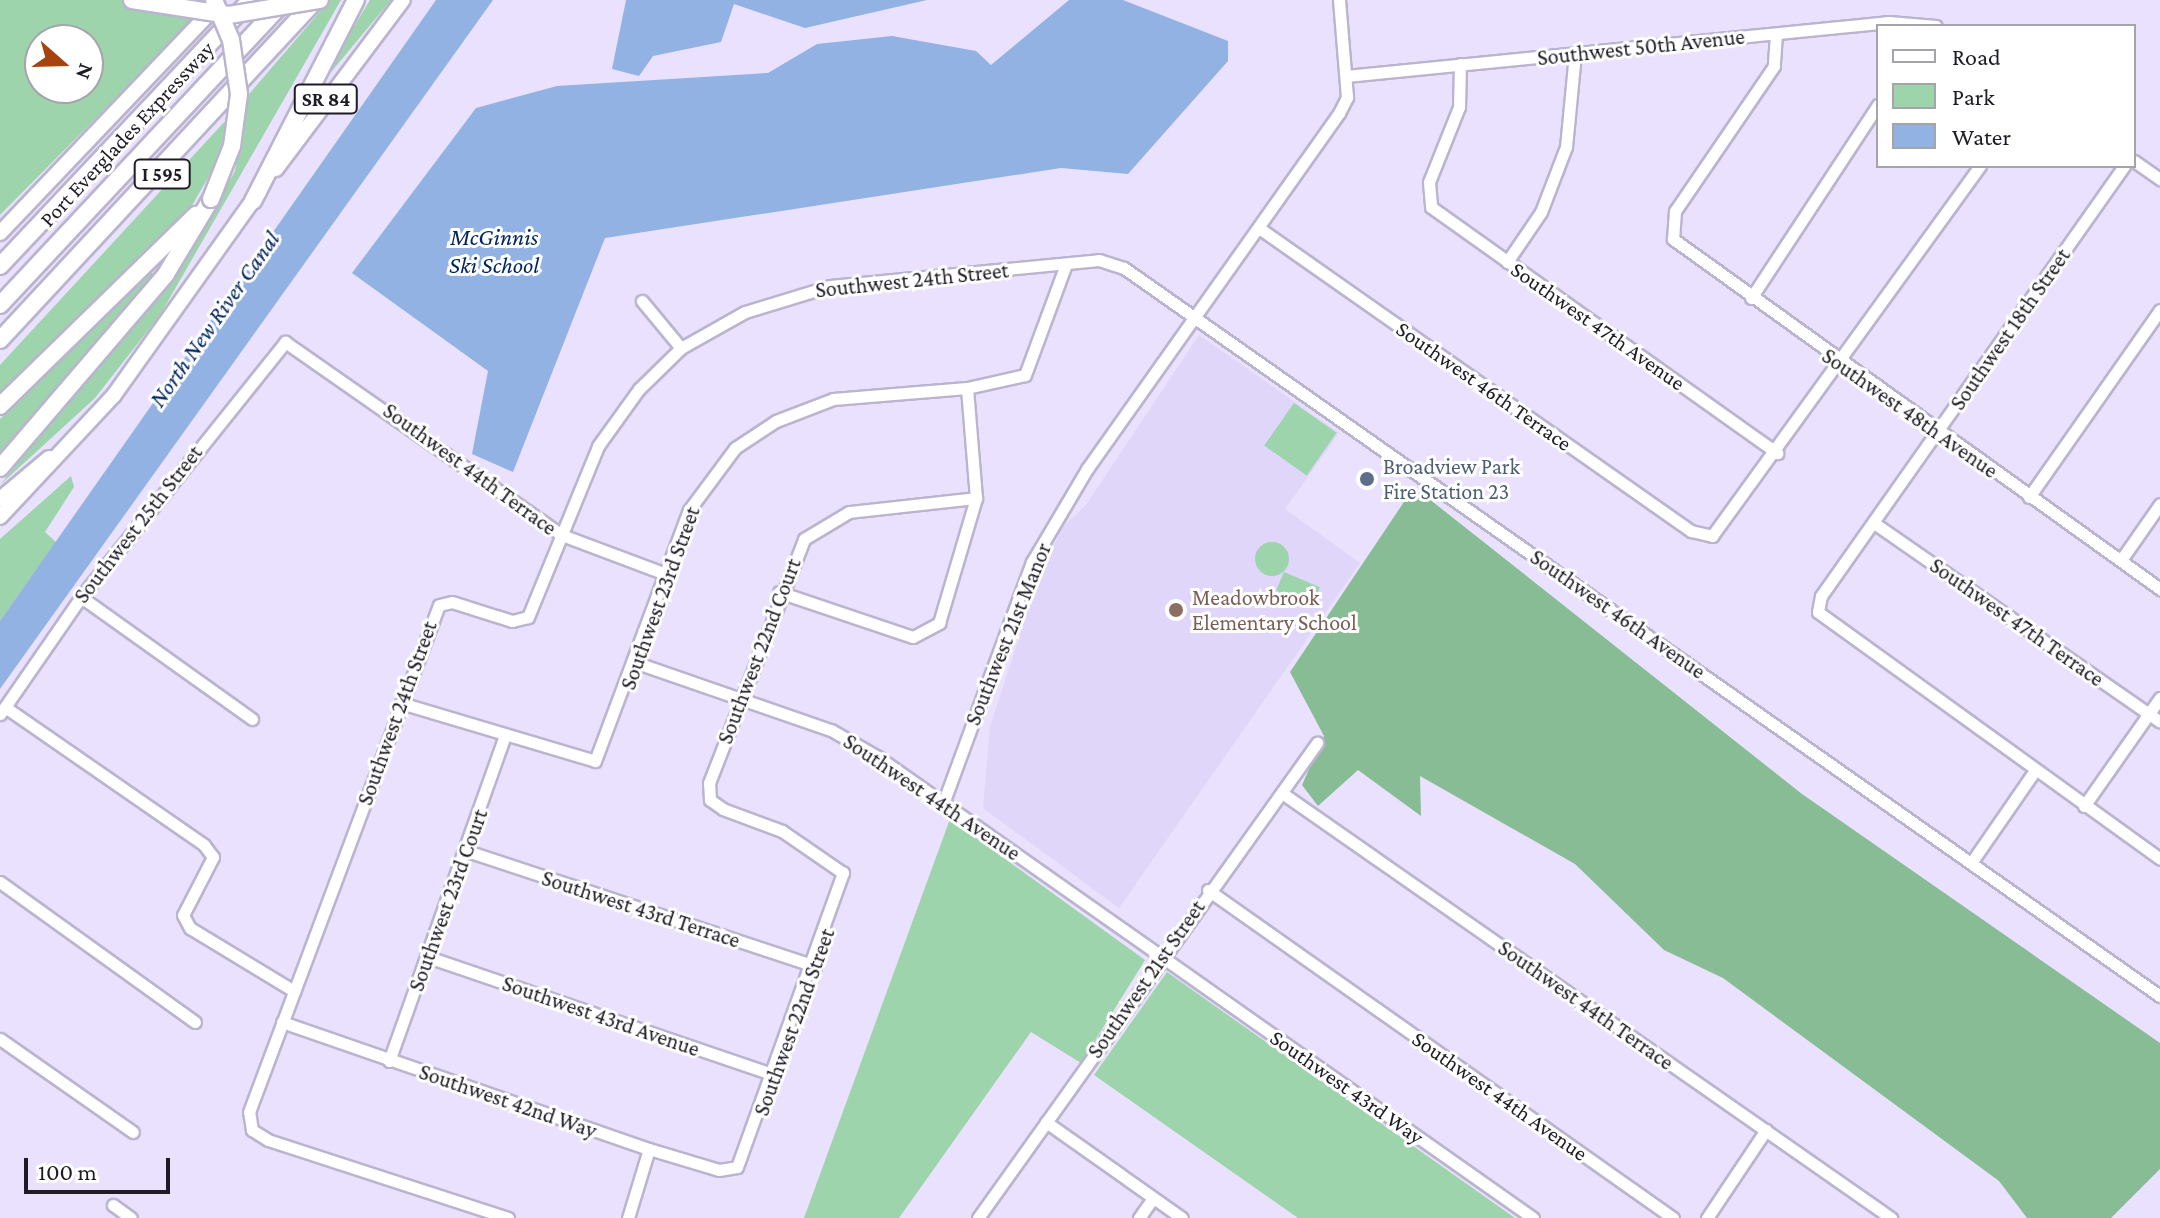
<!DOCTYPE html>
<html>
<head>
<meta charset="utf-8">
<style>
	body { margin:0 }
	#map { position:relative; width:2160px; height:1218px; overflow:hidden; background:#e9e1fd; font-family:"Crimson Pro",serif }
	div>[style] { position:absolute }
	.built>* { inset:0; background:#dfd6f9 }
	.green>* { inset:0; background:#9ed4ac; transform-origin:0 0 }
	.round { border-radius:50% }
	.forest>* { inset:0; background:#87bc95 }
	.water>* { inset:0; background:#92b2e3 }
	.roads { filter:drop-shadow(2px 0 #bbb4cf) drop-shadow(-2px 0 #bbb4cf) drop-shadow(0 2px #bbb4cf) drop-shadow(0 -2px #bbb4cf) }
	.minor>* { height:11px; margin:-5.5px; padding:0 5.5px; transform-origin:5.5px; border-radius:5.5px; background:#fff }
	.major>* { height:14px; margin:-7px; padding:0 7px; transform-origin:7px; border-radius:7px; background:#fff }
	.highway>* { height:16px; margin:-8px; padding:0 8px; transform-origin:8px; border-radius:8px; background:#fff }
	.bridges { filter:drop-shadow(2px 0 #bbb4cf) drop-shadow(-2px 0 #bbb4cf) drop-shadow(0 2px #bbb4cf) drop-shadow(0 -2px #bbb4cf) }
	.highway-bridge>* { height:16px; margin:-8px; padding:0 8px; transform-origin:8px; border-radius:8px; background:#fff }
	.dots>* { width:22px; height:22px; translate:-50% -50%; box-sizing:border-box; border:4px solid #fff; border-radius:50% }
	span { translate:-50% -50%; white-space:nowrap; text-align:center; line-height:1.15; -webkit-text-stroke:6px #fff; paint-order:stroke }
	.shield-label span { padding:2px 6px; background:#fff; border:2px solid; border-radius:6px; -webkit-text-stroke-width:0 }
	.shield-label { font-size:20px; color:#1e1b25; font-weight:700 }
	.street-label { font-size:22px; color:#1e1b25 }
	.service-label { font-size:22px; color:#4e5e75 }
	.left { translate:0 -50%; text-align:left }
	.education-label { font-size:22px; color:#785e54 }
	.water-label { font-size:24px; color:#00255d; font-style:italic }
	.legend { position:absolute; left:1876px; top:24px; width:260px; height:144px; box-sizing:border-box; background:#fff; border:2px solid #a5a4a8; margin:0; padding:10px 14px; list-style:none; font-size:24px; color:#1e1b25 }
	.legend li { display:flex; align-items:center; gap:16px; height:40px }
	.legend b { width:40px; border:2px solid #a5a4a8 }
	.north { position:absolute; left:24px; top:24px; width:80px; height:80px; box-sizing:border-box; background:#fff; border:2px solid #a5a4a8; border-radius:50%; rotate:110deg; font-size:22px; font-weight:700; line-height:32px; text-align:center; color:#1e1b25 }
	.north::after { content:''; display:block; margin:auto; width:28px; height:36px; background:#a7430e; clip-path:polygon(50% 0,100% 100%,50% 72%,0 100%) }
	.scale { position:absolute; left:24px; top:1158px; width:146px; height:36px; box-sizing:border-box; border:4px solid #1e1b25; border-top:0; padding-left:10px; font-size:24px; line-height:28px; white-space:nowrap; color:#1e1b25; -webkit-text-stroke:6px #fff; paint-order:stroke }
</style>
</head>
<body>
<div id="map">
	<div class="built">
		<div style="clip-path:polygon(1199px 335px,1339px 433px,1285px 509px,1360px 563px,1119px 908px,983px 808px,990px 727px,1041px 570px,1063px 527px,1086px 505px)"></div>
	</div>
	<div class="green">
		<div style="clip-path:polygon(evenodd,0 0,203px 0,207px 6px,0 215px,0 0,40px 40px,88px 40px,88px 88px,40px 88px,40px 40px)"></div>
		<div style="clip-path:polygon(330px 0,341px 0,160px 315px,95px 398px,0 485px,182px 266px,235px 171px,249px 94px)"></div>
		<div style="clip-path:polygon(370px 0,391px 0,332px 71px,329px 68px)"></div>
		<div style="clip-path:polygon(227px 119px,218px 160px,185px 218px,0 398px,0 365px)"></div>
		<div style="clip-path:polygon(150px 272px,156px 276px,0 459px,0 419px)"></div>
		<div style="left:1294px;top:403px;width:52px;height:52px;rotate:35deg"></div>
		<div style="clip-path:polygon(71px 476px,74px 487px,45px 532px,56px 542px,0 621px,0 539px)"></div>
		<div class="round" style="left:1255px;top:542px;width:34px;height:34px"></div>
		<div style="left:1284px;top:572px;width:39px;height:20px;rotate:23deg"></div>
		<div style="clip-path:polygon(950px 819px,1145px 960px,1081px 1063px,1031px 1032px,899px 1218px,804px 1218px)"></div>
		<div style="clip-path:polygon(1167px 972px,1515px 1218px,1298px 1218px,1094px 1075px)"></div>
	</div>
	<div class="forest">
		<div style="clip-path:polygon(1414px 487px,1802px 794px,2160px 1043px,2160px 1169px,2111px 1218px,2027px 1218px,1999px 1181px,1723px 978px,1664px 950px,1575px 864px,1420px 776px,1421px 816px,1358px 770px,1318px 806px,1302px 785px,1324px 736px,1290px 672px)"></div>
	</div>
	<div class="water">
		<div style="clip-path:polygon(436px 0,493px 0,0 689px,0 621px)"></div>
		<div style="clip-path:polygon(626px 0,927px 0,805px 28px,734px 4px,721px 42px,653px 56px,639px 76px,612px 69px)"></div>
		<div style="clip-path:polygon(1069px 0,1123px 0,1228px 41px,1228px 61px,1128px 174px,1061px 168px,605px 238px,513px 472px,472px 454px,488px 371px,352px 273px,476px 108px,557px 86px,768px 73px,817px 44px,892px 36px,976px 51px,991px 65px)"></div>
	</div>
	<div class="roads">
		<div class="minor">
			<div style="left:1776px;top:34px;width:32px;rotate:94deg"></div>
			<div style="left:1774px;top:66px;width:176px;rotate:124.3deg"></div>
			<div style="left:1675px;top:211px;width:28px;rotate:94deg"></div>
			<div style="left:1673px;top:239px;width:600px;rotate:35.7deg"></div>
			<div style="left:1460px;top:64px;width:43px;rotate:91.3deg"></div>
			<div style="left:1459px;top:107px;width:81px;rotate:111.8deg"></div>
			<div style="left:1429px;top:182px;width:25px;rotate:85deg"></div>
			<div style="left:1431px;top:207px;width:425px;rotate:35.4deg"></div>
			<div style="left:1346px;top:76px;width:546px;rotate:-5.68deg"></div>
			<div style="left:1889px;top:22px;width:47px;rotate:4.9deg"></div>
			<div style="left:2134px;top:161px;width:32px;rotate:35deg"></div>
			<div style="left:2124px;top:166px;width:526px;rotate:125.17deg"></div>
			<div style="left:1821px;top:596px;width:16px;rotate:101deg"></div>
			<div style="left:1818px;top:612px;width:422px;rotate:35.8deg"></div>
			<div style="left:1259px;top:228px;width:528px;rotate:35.05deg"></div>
			<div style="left:1691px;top:531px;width:22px;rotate:13deg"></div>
			<div style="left:1712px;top:536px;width:457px;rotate:-54.1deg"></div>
			<div style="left:1507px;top:262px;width:60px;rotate:-55.8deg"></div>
			<div style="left:1541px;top:212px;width:70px;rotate:-69deg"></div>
			<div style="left:1566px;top:147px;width:93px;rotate:-84.5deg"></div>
			<div style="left:1751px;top:298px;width:231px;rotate:-56.7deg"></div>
			<div style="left:642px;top:301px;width:61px;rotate:50.3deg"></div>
			<div style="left:2029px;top:497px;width:228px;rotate:-55deg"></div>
			<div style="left:1874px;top:523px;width:348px;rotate:34.8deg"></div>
			<div style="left:2121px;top:560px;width:68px;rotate:-55.1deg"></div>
			<div style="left:779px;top:592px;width:141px;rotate:18.6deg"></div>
			<div style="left:913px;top:637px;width:30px;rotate:-28deg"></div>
			<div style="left:939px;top:623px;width:130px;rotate:-73.5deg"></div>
			<div style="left:976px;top:498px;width:110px;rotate:-94.7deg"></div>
			<div style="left:81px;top:597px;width:210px;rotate:35.5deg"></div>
			<div style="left:637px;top:663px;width:205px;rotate:19.1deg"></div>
			<div style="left:831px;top:730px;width:54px;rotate:29.9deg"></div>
			<div style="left:878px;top:757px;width:801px;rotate:35.14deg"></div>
			<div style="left:401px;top:703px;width:202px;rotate:16.6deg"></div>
			<div style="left:595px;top:761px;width:268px;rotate:-69.5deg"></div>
			<div style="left:689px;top:510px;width:77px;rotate:-53.4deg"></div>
			<div style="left:735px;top:448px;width:49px;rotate:-33.4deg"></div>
			<div style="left:776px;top:421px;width:61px;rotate:-21.1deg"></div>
			<div style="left:833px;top:399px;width:134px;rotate:-4.7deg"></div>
			<div style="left:967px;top:388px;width:59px;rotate:-12.6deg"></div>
			<div style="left:1025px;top:375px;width:118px;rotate:-69.7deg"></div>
			<div style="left:5px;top:707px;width:242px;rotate:34.7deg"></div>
			<div style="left:204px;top:845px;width:15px;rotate:53deg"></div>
			<div style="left:213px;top:857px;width:65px;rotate:117.3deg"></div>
			<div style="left:183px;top:915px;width:15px;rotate:62deg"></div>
			<div style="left:190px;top:928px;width:122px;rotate:31.2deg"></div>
			<div style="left:0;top:714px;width:142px;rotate:-55.3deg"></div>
			<div style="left:81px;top:597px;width:327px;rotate:-51.3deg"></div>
			<div style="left:285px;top:342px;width:338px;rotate:34.9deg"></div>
			<div style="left:562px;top:535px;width:111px;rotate:20.6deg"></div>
			<div style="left:1282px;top:793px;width:743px;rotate:34.91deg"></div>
			<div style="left:944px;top:801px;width:255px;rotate:-69.8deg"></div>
			<div style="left:1032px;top:562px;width:108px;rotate:-59.4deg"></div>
			<div style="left:1087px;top:469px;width:436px;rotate:-54.7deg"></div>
			<div style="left:1339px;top:113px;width:18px;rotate:-63deg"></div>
			<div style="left:1347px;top:97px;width:97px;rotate:-94.7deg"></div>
			<div style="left:2084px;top:806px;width:132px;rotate:-54.9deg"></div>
			<div style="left:467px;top:851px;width:367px;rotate:18.3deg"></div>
			<div style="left:1971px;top:863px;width:109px;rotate:-55.4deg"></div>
			<div style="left:0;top:882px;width:240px;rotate:35.7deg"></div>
			<div style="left:1208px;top:890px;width:569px;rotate:35.2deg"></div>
			<div style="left:428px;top:957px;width:367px;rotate:18.8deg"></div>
			<div style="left:282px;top:1022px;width:388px;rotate:19.1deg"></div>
			<div style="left:649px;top:1149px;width:73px;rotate:16.7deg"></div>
			<div style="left:719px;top:1170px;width:18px;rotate:-9deg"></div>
			<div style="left:737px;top:1167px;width:313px;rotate:-70.2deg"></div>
			<div style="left:843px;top:873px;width:74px;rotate:-145.5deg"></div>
			<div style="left:782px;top:831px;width:63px;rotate:-159.6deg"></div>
			<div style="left:723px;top:809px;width:16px;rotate:-145deg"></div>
			<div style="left:710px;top:800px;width:17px;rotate:-93deg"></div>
			<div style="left:709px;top:783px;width:262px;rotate:-68.7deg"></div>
			<div style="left:804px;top:539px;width:52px;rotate:-31deg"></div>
			<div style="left:849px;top:512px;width:128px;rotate:-6.3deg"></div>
			<div style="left:0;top:1039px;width:162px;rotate:35deg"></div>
			<div style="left:389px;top:1061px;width:343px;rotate:-70.4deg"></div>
			<div style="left:1046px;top:1122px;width:166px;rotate:35.2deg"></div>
			<div style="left:113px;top:1205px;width:22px;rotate:36deg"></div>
			<div style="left:508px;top:1218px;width:252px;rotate:-162deg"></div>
			<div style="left:268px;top:1140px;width:19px;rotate:-148deg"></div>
			<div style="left:252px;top:1130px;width:18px;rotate:-99deg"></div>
			<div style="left:249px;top:1112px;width:541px;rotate:-69.46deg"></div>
			<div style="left:439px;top:605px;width:13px;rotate:-13deg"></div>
			<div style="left:452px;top:602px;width:63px;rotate:17.6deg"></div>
			<div style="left:512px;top:621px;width:16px;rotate:-14deg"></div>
			<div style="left:528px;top:617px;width:185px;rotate:-67.7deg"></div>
			<div style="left:598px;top:446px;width:70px;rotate:-54.3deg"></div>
			<div style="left:639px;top:389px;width:59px;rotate:-44.3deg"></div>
			<div style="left:681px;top:348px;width:73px;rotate:-29.4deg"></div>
			<div style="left:745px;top:312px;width:89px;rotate:-17deg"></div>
			<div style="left:830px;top:286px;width:270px;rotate:-5.5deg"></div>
			<div style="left:1099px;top:260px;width:26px;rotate:18deg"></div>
			<div style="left:1124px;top:268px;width:1266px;rotate:35.1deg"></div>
			<div style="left:628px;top:1218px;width:72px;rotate:-73.1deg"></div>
			<div style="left:978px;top:1218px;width:584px;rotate:-54.49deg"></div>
			<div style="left:1139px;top:1218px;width:24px;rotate:-55deg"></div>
			<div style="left:1707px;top:1218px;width:106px;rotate:-56.2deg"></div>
		</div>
		<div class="major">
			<div style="left:276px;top:169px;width:211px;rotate:-53.1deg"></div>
			<div style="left:0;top:233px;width:313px;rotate:-46.4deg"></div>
			<div style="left:0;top:499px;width:64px;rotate:-39.9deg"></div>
			<div style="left:0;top:517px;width:167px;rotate:-46.9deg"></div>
			<div style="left:114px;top:395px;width:249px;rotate:-54.5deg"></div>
		</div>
		<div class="highway">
			<div style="left:253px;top:201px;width:226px;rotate:-62.9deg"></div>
			<div style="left:0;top:266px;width:366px;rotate:-46.7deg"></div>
			<div style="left:0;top:305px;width:417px;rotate:-46.9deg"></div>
			<div style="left:0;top:340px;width:464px;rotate:-47.1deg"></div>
			<div style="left:0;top:406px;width:274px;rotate:-44.3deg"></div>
			<div style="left:0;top:468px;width:255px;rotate:-49.4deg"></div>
			<div style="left:166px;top:274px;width:87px;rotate:-59deg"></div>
		</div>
	</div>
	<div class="bridges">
		<div class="highway-bridge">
			<div style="left:132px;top:0;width:98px;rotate:8.8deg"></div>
			<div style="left:229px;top:15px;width:92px;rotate:-9.4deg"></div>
			<div style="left:211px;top:199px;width:57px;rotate:-68.4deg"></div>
			<div style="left:232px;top:146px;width:52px;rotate:-82.3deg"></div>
			<div style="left:239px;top:94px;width:55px;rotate:-98.4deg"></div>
			<div style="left:231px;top:40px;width:43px;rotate:-113deg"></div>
		</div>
	</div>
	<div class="dots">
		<div style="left:1367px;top:479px;background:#5c6f8a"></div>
		<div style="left:1176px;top:610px;background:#8d6e63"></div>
	</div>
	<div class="shield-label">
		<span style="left:326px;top:99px">SR 84</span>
		<span style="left:162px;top:174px">I 595</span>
	</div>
	<div class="street-label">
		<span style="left:1641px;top:47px;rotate:-6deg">Southwest 50th Avenue</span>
		<span style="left:127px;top:134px;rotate:-47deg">Port Everglades Expressway</span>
		<span style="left:912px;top:280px;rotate:-6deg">Southwest 24th Street</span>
		<span style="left:1598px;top:326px;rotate:35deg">Southwest 47th Avenue</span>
		<span style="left:2010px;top:329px;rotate:-55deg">Southwest 18th Street</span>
		<span style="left:1484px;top:386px;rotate:35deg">Southwest 46th Terrace</span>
		<span style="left:1910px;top:413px;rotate:35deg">Southwest 48th Avenue</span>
		<span style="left:470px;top:469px;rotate:36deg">Southwest 44th Terrace</span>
		<span style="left:138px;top:524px;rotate:-52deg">Southwest 25th Street</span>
		<span style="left:660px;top:598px;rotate:-70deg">Southwest 23rd Street</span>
		<span style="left:1618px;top:614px;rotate:35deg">Southwest 46th Avenue</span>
		<span style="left:2017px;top:622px;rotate:35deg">Southwest 47th Terrace</span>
		<span style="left:1008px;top:634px;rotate:-68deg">Southwest 21st Manor</span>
		<span style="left:759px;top:651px;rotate:-69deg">Southwest 22nd Court</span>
		<span style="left:397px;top:713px;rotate:-70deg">Southwest 24th Street</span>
		<span style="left:932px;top:797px;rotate:34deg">Southwest 44th Avenue</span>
		<span style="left:448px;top:900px;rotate:-70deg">Southwest 23rd Court</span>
		<span style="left:641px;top:909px;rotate:18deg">Southwest 43rd Terrace</span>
		<span style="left:1146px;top:979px;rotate:-55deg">Southwest 21st Street</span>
		<span style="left:1586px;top:1005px;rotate:35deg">Southwest 44th Terrace</span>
		<span style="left:601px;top:1016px;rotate:19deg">Southwest 43rd Avenue</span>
		<span style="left:794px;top:1022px;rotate:-70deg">Southwest 22nd Street</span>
		<span style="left:1347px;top:1087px;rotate:35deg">Southwest 43rd Way</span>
		<span style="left:1500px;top:1096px;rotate:35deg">Southwest 44th Avenue</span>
		<span style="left:508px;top:1101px;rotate:19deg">Southwest 42nd Way</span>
	</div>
	<div class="service-label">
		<span class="left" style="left:1383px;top:479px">Broadview Park<br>Fire Station 23</span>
	</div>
	<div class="education-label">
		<span class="left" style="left:1192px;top:610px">Meadowbrook<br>Elementary School</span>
	</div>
	<div class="water-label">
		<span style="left:494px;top:251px">McGinnis<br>Ski School</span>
		<span style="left:214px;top:319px;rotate:-55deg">North New River Canal</span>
	</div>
	<ul class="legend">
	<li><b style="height:10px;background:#fff"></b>Road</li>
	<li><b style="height:22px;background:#9ed4ac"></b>Park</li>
	<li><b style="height:22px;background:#92b2e3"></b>Water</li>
	</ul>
	<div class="north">N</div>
	<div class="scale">100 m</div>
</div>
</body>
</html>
